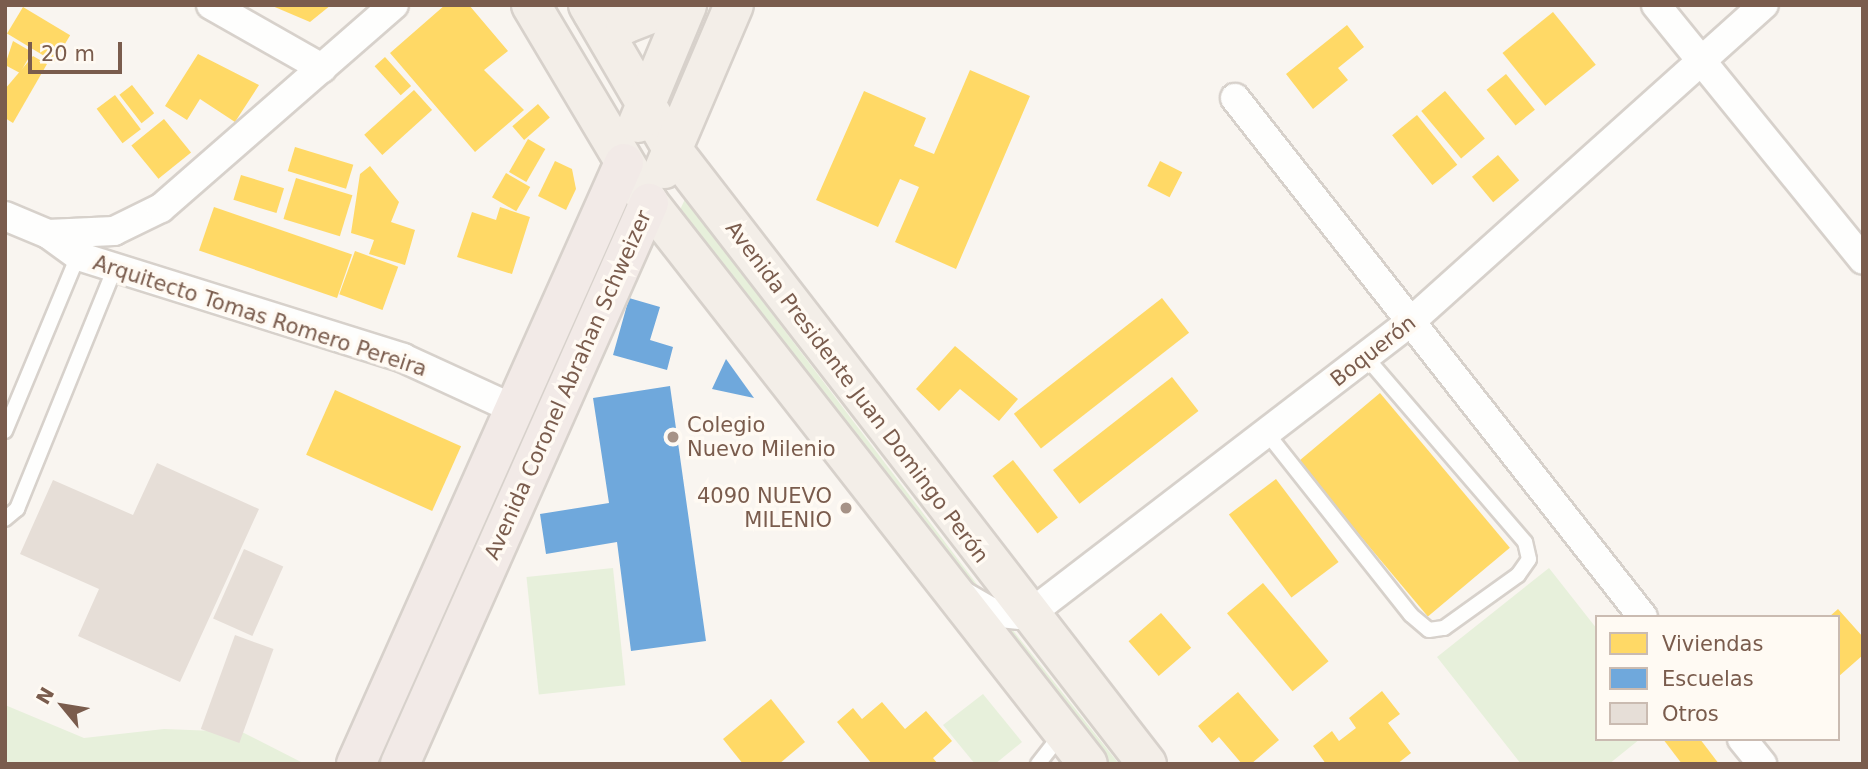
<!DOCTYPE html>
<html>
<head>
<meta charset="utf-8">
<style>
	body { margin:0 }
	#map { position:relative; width:1868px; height:769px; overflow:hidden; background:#f9f5f0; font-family:"DejaVu Sans",sans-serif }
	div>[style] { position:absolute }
	.green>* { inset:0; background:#e7f0db; transform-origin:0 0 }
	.homes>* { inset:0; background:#ffd966; transform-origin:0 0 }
	.schools>* { inset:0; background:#6fa8dc }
	.building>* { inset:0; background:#e6ded7; transform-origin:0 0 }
	.roads { filter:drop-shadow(2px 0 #d7d1cb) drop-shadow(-2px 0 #d7d1cb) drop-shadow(0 2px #d7d1cb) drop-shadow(0 -2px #d7d1cb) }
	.lane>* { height:14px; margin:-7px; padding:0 7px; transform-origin:7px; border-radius:7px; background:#fefefd }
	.street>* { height:28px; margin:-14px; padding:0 14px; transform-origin:14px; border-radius:14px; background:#fefefd }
	.primary>* { height:38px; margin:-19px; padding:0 19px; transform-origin:19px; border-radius:19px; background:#f3eee8 }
	.highway>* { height:38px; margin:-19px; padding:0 19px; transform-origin:19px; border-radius:19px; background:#f2eae7 }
	.dots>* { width:19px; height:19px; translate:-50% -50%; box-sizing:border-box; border:4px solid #fffaf3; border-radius:50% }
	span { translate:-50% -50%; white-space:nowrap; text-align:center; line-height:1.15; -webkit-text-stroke:7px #fffaf3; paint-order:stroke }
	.street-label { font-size:21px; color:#7a5c4d }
	.poi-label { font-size:21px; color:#7a5c4d }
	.left { translate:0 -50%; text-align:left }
	.right { translate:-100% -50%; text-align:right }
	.frame { position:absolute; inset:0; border:7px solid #7a5c4d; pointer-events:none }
	.legend { position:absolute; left:1595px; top:615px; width:245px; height:126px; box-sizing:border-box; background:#fffaf3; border:2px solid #cabbb1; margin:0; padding:9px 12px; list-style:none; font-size:21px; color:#7a5c4d }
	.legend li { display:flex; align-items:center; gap:14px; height:35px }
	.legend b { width:35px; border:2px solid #cabbb1 }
	.north { position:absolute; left:28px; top:671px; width:70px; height:70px; -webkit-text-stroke:5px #fffaf3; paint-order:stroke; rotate:300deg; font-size:19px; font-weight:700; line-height:28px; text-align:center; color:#7a5c4d }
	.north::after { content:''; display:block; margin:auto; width:24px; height:32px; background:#7a5c4d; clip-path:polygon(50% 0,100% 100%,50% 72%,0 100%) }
	.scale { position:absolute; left:28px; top:42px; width:94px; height:32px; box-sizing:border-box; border:4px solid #7a5c4d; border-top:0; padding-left:9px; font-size:21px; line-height:24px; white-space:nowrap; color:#7a5c4d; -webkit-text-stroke:5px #fffaf3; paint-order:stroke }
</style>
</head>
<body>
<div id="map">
	<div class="green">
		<div style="clip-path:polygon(685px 199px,988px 599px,1119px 764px,1103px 764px,975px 606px,680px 210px)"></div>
		<div style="left:613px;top:568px;width:118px;height:87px;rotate:84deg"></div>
		<div style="clip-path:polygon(1549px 568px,1597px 629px,1597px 739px,1640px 739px,1609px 764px,1521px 764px,1437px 657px)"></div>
		<div style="clip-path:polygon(983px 694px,1022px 742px,995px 764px,975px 764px,943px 725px)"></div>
		<div style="clip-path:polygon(5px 705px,84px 738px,164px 729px,242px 732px,305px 764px,5px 764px)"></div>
	</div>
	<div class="homes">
		<div style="clip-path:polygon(270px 5px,331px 5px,310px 22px)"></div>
		<div style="clip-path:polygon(445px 5px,469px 5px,508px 51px,484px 70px,524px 110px,475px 152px,390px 53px)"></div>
		<div style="left:23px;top:7px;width:55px;height:31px;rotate:31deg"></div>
		<div style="left:1553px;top:12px;width:68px;height:65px;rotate:51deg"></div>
		<div style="clip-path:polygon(1347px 25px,1364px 47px,1338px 68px,1348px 80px,1313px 109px,1286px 74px)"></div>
		<div style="clip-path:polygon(13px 41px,32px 52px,20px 73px,5px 65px)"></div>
		<div style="clip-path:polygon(198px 54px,259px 85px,235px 122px,200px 99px,187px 120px,165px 106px)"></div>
		<div style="clip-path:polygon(33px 56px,47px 64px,13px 123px,5px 118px,5px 89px)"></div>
		<div style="left:385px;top:57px;width:39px;height:14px;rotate:48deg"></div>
		<div style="clip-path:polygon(970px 70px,1030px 96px,956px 269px,895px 242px,919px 187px,900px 179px,878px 227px,816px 200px,864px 91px,926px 118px,914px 146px,934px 154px)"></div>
		<div style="left:1506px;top:74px;width:46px;height:25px;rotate:51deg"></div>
		<div style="left:132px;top:85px;width:36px;height:16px;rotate:52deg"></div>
		<div style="left:414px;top:90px;width:27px;height:67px;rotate:48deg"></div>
		<div style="left:1445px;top:91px;width:62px;height:31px;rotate:50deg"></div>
		<div style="left:115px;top:95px;width:43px;height:23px;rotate:53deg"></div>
		<div style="left:538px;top:104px;width:18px;height:34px;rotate:49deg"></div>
		<div style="left:1417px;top:115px;width:64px;height:32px;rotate:51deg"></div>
		<div style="left:164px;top:119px;width:43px;height:42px;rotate:51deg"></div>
		<div style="left:528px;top:139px;width:20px;height:38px;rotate:30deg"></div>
		<div style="left:295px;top:147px;width:61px;height:25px;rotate:17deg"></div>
		<div style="left:1498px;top:155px;width:33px;height:34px;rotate:50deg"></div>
		<div style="clip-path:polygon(555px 161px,572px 169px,576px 189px,566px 210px,538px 196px)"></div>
		<div style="left:1160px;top:161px;width:25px;height:28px;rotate:27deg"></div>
		<div style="clip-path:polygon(370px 166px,399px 202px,391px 222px,415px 230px,405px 265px,369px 254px,374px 240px,351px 233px,360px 174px)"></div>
		<div style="left:506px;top:173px;width:28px;height:28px;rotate:30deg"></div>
		<div style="left:241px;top:175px;width:45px;height:26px;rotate:17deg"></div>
		<div style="left:296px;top:178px;width:59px;height:43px;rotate:17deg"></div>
		<div style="left:214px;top:207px;width:146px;height:46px;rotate:19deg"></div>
		<div style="clip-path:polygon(500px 207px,530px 217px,512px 274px,457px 257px,472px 212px,496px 220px)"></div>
		<div style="left:355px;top:251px;width:46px;height:46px;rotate:20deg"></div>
		<div style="left:1162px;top:298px;width:44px;height:188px;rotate:52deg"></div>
		<div style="clip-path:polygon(955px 346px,1018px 399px,999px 421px,960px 389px,939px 411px,916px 389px)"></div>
		<div style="left:1172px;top:377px;width:43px;height:151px;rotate:52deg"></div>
		<div style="left:335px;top:390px;width:138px;height:71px;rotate:24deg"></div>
		<div style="left:1380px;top:393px;width:202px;height:107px;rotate:50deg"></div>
		<div style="left:1013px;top:460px;width:73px;height:26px;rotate:52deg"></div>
		<div style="left:1276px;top:479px;width:104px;height:59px;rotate:53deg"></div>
		<div style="left:1263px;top:583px;width:102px;height:47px;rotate:50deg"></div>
		<div style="clip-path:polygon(1838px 609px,1863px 637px,1863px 655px,1838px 677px,1838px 617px,1829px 617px)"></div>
		<div style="left:1161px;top:613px;width:46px;height:43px;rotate:49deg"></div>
		<div style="clip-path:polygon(1382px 691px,1400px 714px,1388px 723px,1411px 753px,1397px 764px,1326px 764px,1313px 746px,1332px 731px,1339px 741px,1356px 728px,1349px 718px)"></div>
		<div style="clip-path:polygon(1238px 692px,1279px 740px,1251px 764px,1242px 764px,1219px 737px,1212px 743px,1198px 726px)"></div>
		<div style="clip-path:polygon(771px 699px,805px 742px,779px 764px,743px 764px,723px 739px)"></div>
		<div style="clip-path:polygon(882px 702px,905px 729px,926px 711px,952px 741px,933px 758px,938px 764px,872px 764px,837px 722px,853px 708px,862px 719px)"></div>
		<div style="clip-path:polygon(1663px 739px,1700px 739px,1719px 764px,1682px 764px)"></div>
	</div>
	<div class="schools">
		<div style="clip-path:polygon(629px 298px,660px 307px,650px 340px,673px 347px,667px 370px,613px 355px)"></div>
		<div style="clip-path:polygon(726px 359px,754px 398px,712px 389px)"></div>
		<div style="clip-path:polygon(670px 386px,706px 641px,631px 651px,617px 542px,546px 554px,540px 514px,609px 503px,593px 398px)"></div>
	</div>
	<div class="building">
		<div style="clip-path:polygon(157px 463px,259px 509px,180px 682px,78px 636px,99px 589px,20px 554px,53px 480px,133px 515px)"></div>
		<div style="left:244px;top:549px;width:43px;height:76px;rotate:24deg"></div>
		<div style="left:235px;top:635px;width:41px;height:100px;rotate:20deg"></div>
	</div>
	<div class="roads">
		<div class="lane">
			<div style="left:5px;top:431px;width:190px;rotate:-67.4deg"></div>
			<div style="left:1266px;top:432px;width:233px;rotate:51.6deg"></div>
			<div style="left:1411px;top:615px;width:23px;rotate:40deg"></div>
			<div style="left:1429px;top:630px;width:15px;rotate:-8deg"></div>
			<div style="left:1444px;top:628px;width:91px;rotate:-35.6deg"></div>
			<div style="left:1518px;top:575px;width:19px;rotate:-55deg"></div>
			<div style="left:1529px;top:559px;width:17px;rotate:-103deg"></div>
			<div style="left:1525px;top:542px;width:244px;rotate:-130.7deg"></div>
			<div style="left:5px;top:519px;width:16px;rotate:-40deg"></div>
			<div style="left:17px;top:509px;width:260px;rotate:-67.9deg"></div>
			<div style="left:1038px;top:764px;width:39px;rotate:-52deg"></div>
		</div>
		<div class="street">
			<div style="left:211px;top:5px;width:128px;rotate:29.6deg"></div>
			<div style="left:1656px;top:5px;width:328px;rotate:50.9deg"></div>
			<div style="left:1235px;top:98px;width:660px;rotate:51.83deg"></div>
			<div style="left:5px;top:216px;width:47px;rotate:22.7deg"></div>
			<div style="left:48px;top:234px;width:37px;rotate:36deg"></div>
			<div style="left:78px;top:256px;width:341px;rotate:17.4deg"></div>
			<div style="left:403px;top:358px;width:122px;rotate:24.7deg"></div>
			<div style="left:48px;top:234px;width:66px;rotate:-2.6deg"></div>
			<div style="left:114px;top:231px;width:52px;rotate:-26.1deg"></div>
			<div style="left:161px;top:208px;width:309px;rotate:-41.1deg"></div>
			<div style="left:960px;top:594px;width:36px;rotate:30deg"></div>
			<div style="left:991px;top:612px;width:36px;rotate:6deg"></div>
			<div style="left:1027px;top:616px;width:480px;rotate:-37.5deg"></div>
			<div style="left:1408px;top:324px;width:478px;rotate:-41.9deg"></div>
			<div style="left:1742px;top:739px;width:32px;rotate:51deg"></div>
		</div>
		<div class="primary">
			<div style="left:531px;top:5px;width:230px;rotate:59.2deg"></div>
			<div style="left:649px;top:203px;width:712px;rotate:51.96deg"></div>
			<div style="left:588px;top:5px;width:167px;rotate:59.7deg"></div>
			<div style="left:672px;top:149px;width:777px;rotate:52.32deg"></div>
			<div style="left:593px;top:13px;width:34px;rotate:19deg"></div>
			<div style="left:625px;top:24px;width:53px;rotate:-21.2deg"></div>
			<div style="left:638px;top:123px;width:128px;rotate:-67.4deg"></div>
			<div style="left:664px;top:169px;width:178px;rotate:-66.9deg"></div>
		</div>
		<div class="highway">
			<div style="left:356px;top:764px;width:658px;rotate:-65.97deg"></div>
			<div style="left:400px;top:764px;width:614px;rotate:-66.07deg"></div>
		</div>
	</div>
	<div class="dots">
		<div style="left:673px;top:437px;background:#a69286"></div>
		<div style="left:846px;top:508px;background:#a69286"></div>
	</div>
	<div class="street-label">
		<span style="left:260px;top:316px;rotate:18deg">Arquitecto Tomas Romero Pereira</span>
		<span style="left:1373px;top:351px;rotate:-38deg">Boquerón</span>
		<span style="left:568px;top:385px;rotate:-66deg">Avenida Coronel Abrahan Schweizer</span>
		<span style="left:857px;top:392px;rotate:53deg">Avenida Presidente Juan Domingo Perón</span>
	</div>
	<div class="poi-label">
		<span class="left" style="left:687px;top:437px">Colegio<br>Nuevo Milenio</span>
		<span class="right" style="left:832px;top:508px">4090 NUEVO<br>MILENIO</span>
	</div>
	<div class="frame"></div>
	<ul class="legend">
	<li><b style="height:19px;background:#ffd966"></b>Viviendas</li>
	<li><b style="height:19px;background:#6fa8dc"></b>Escuelas</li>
	<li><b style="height:19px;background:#e6ded7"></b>Otros</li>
	</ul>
	<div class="north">N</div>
	<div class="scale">20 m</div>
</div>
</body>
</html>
